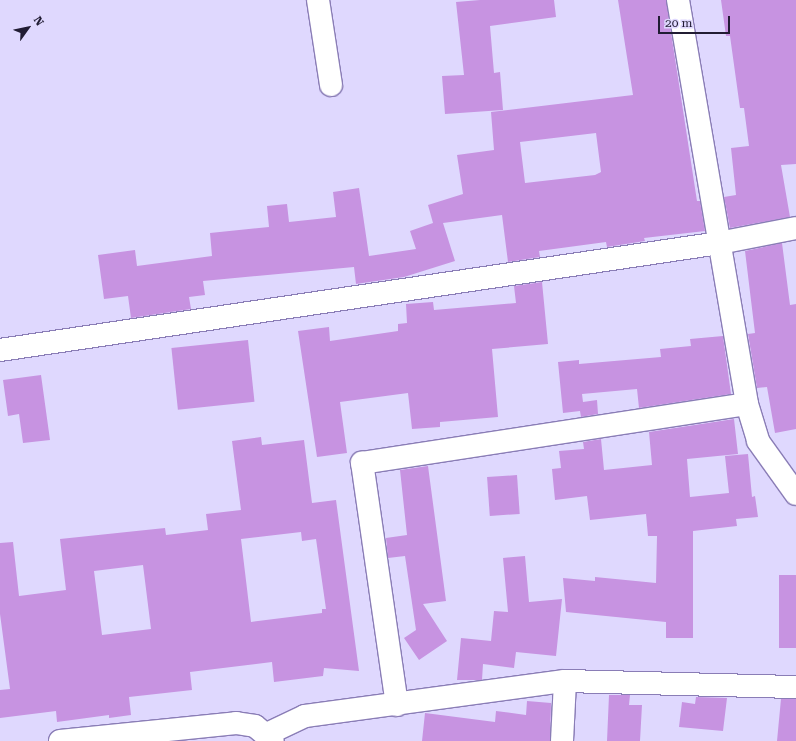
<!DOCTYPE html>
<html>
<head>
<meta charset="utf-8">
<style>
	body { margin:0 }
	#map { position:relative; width:796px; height:741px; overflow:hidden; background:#dfd8fe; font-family:"Roboto Serif",serif }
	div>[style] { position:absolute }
	.building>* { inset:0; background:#c793e1; transform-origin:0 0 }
	.roads { filter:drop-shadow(1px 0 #8a7db6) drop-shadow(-1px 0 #8a7db6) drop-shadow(0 1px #8a7db6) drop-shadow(0 -1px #8a7db6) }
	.minor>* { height:22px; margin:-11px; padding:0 11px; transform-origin:11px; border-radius:11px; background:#fff }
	span { translate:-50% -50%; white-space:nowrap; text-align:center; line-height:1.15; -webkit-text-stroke:3px #dfd8fe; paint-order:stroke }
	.north { position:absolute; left:8px; top:8px; width:40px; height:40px; -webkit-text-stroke:3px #dfd8fe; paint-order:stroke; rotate:57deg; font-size:11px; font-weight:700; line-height:16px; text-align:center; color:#211c33 }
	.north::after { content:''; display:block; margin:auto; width:14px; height:18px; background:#211c33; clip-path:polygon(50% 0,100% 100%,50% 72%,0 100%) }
	.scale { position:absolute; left:658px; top:16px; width:72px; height:18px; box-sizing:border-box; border:2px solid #211c33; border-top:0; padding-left:5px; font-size:12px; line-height:14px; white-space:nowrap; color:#211c33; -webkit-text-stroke:3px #dfd8fe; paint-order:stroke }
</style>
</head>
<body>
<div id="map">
	<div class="building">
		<div style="clip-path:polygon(480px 0,554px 0,556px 17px,490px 26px,494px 73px,500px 72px,503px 110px,445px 114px,442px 76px,464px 75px,456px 2px)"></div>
		<div style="clip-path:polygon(evenodd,618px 0,666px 0,697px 201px,700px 201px,705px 231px,644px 238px,645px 241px,607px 247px,606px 242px,539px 251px,540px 257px,508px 262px,502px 215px,443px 223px,455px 261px,404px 277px,356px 284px,354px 267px,203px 281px,205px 295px,189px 297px,191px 309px,131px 318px,128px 296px,104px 299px,98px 255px,135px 250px,137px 266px,212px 256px,210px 233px,269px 227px,267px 206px,287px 204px,289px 222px,336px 217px,333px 192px,359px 188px,369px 256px,416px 249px,410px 231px,433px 223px,428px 205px,463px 194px,457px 155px,494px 150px,491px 112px,633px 95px,618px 0,596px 133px,601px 172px,595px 175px,525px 183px,520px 142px,596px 133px)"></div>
		<div style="clip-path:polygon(721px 0,796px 0,796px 164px,781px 165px,790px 217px,730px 228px,724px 197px,736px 195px,731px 148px,749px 146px,744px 108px,740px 108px,730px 36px,726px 36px)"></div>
		<div style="clip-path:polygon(782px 243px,790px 305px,796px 304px,796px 429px,775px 433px,767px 387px,757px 388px,748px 334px,755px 333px,745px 251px)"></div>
		<div style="clip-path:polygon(542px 282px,548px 344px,492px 349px,498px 417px,440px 422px,440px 427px,412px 429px,408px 393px,340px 402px,347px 453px,317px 457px,298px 331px,329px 327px,330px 341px,398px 331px,398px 324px,407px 323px,406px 304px,433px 302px,434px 310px,516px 303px,514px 286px)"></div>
		<div style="clip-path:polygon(723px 336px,731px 394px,639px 408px,637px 389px,582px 394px,583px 402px,597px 400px,598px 414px,581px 417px,580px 411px,563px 413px,558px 362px,579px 360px,579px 364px,661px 357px,660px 349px,691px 346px,690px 339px)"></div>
		<div style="left:248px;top:340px;width:62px;height:77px;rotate:84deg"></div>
		<div style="clip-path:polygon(41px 375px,50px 440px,23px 443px,19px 414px,8px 416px,3px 380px)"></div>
		<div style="clip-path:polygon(734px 419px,738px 454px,687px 459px,690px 497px,729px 493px,725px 456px,748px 454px,752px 497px,755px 496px,758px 517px,736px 519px,737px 526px,693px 531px,693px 638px,666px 638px,666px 622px,566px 612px,563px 578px,595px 581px,595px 577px,656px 583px,657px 536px,648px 536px,646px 514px,590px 520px,587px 496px,555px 500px,552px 469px,561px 468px,559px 451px,584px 449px,583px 442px,601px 439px,604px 470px,652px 465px,649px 432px)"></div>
		<div style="clip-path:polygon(evenodd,261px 437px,262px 445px,304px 440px,312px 503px,336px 500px,359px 671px,324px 668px,323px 676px,274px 682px,272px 662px,190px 672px,192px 690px,129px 697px,131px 715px,109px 718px,109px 715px,57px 722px,56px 711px,0 718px,0 690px,10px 689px,0 614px,0 543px,13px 542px,19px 596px,66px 590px,60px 539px,165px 528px,166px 535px,208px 530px,206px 514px,241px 510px,232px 441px,261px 437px,301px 532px,302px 541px,316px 539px,326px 609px,322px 609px,322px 613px,251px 622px,241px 539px,301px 532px,261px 437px,143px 565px,151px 629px,102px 635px,94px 571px,143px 565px)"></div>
		<div style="clip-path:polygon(428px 466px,446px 601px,423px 604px,447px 641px,419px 660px,404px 638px,416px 630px,405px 556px,388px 558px,386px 538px,407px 535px,400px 470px)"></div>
		<div style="left:517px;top:475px;width:39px;height:30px;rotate:86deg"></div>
		<div style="clip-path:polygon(525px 556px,529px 602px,562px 599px,556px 656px,516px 652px,514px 668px,483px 664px,482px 680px,457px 680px,461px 638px,491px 641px,494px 611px,508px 612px,503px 558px)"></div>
		<div style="left:779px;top:575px;width:17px;height:73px"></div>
		<div style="clip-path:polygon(609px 695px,630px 695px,629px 705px,642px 705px,640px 741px,607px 741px)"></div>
		<div style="clip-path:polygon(696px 697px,727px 698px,723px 731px,679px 727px,682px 702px,695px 704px)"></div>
		<div style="clip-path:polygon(781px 699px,796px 699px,796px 741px,777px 741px)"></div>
		<div style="clip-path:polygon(527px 701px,551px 703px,550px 741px,422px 741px,425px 713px,495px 722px,496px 711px,526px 715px)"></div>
	</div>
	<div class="roads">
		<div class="minor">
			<div style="left:318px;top:0;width:86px;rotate:81.3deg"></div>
			<div style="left:678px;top:0;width:410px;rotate:80.3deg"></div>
			<div style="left:747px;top:404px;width:39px;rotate:73deg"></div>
			<div style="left:758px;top:441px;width:65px;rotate:54.4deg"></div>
			<div style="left:0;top:350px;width:727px;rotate:-8.46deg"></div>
			<div style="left:719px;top:243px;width:78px;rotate:-11deg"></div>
			<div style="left:397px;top:705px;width:245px;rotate:-98.2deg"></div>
			<div style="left:362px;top:463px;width:389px;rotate:-8.7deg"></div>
			<div style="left:267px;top:734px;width:42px;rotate:-25.3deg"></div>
			<div style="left:305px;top:716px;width:262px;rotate:-7.7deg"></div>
			<div style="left:565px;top:681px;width:231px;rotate:1.5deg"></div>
			<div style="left:60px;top:741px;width:177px;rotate:-5.8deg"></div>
			<div style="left:236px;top:723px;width:19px;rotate:9deg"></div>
			<div style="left:255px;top:726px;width:23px;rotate:40deg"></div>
			<div style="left:562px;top:741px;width:60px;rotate:-87.1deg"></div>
		</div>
	</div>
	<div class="north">N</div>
	<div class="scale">20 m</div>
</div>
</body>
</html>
